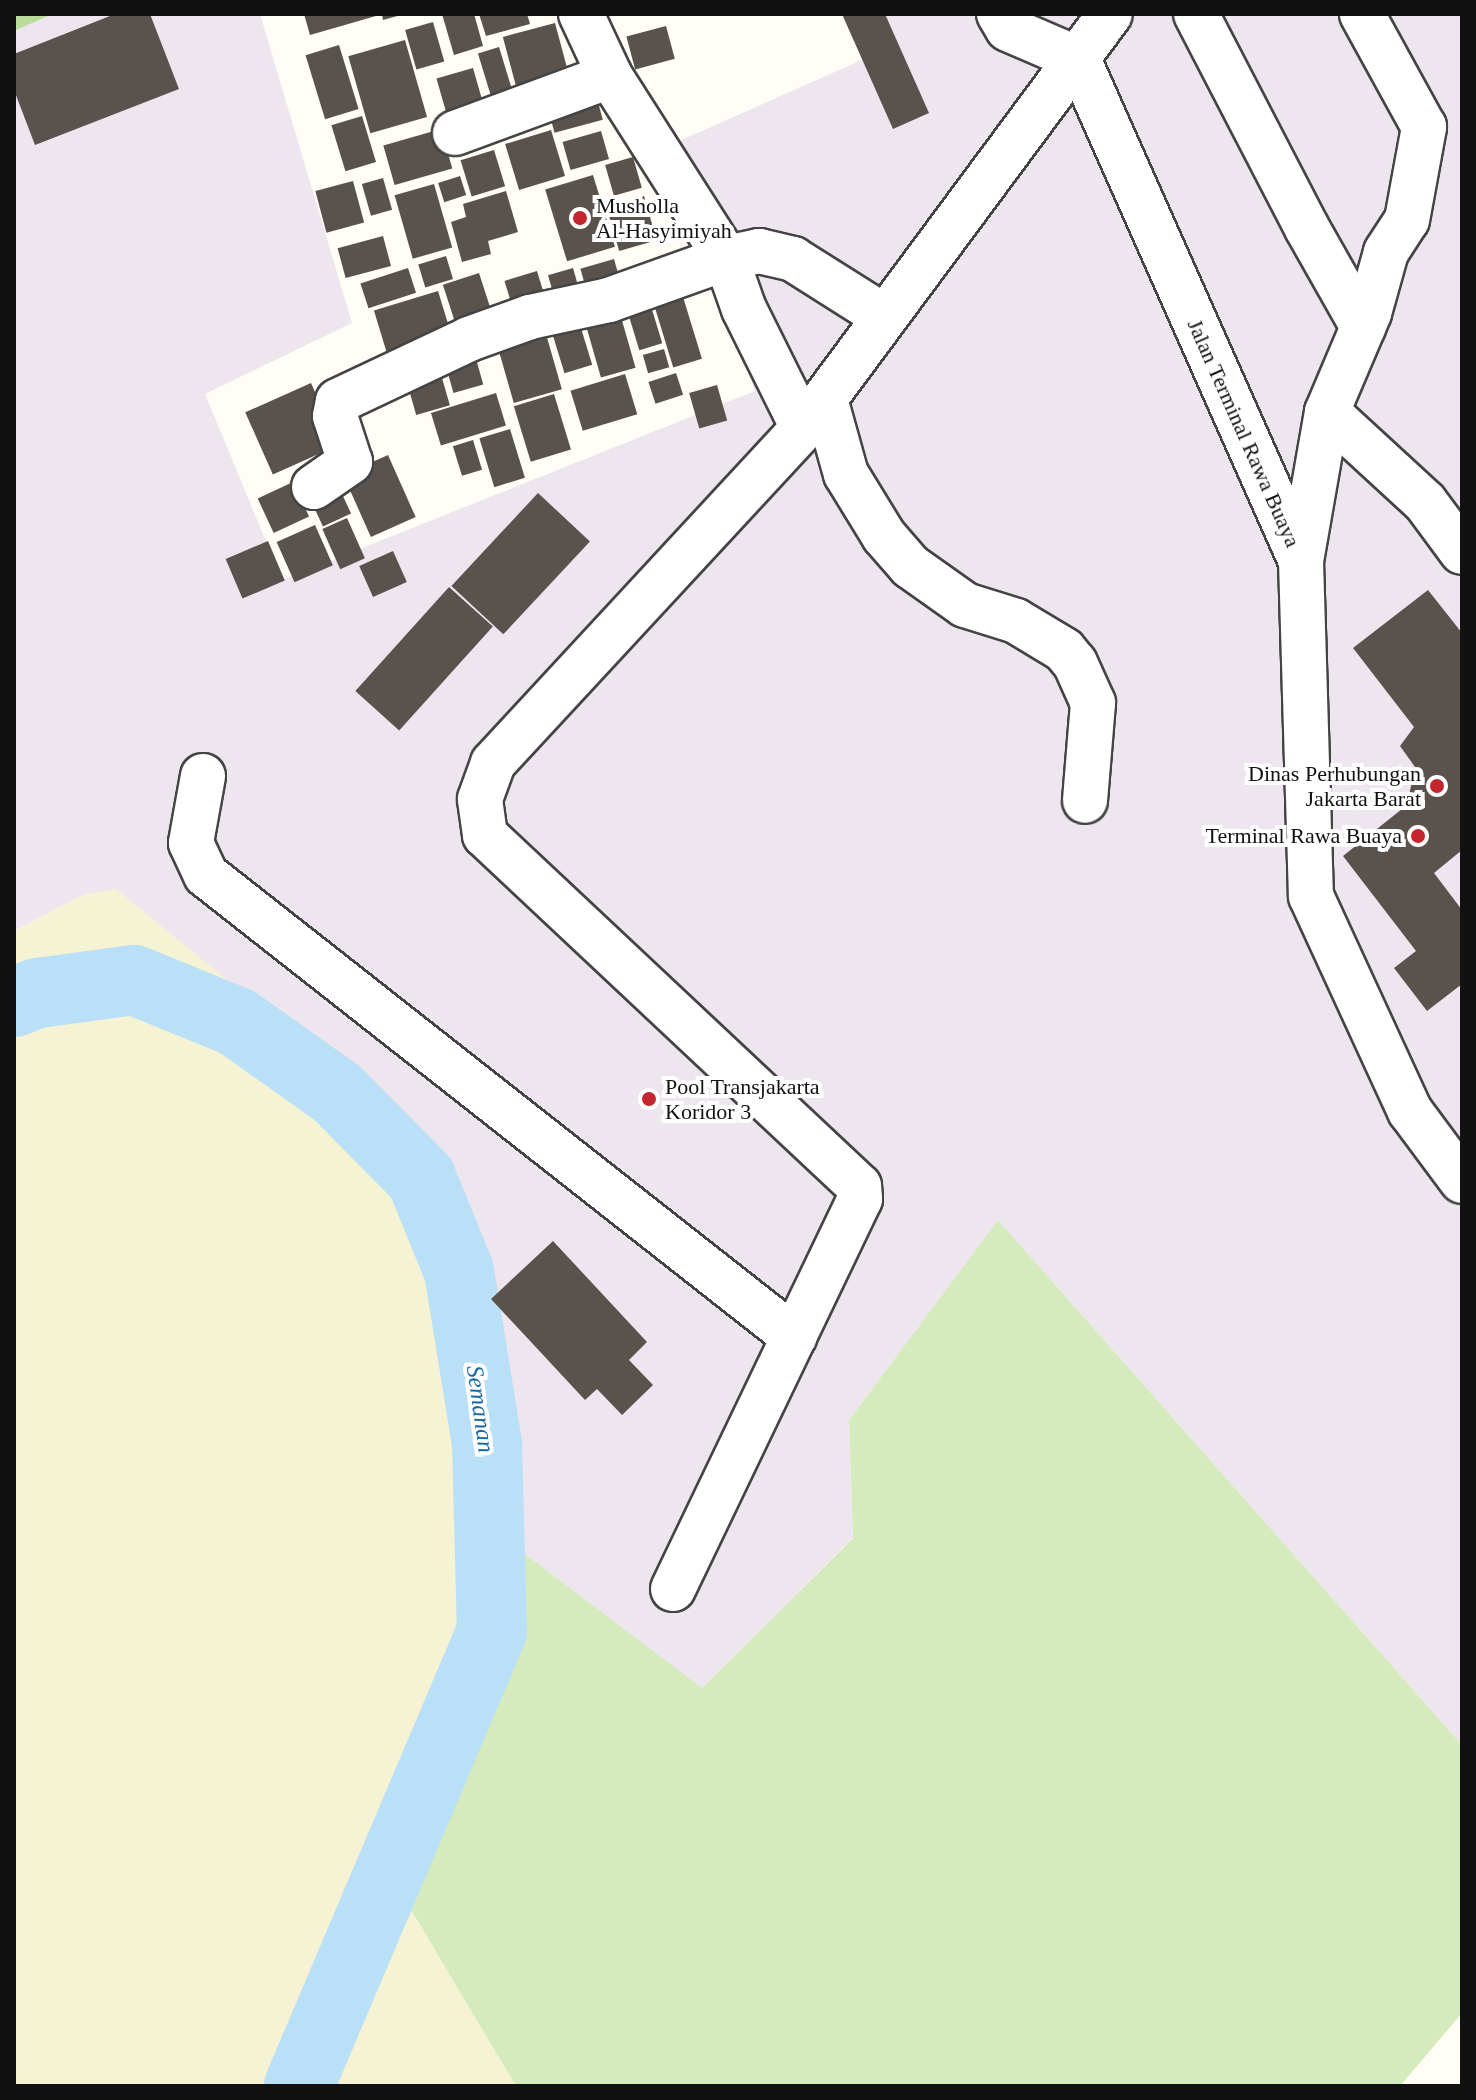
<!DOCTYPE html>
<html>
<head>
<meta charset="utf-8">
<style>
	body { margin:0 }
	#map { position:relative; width:1476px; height:2100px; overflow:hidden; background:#fffdf5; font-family:"Times New Roman",serif }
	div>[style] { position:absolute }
	.industrial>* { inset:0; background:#eee6ef }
	.farmland>* { inset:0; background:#f6f3d4 }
	.green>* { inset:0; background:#d5ebbd }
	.forest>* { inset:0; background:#b9dc9c }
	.river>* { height:70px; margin:-35px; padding:0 35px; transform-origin:35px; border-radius:35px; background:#b9e0f7 }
	.building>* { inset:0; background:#5a524d; transform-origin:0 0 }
	.roads { filter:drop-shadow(2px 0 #444) drop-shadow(-2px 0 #444) drop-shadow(0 2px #444) drop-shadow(0 -2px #444) }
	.minor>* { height:44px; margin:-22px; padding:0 22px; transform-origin:22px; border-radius:22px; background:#fff }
	.dots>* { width:22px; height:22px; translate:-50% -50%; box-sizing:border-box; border:4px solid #fff; border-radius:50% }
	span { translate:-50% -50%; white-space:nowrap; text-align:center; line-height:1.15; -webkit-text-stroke:8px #fff; paint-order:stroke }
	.poi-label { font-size:22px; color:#111 }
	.left { translate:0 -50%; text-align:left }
	.right { translate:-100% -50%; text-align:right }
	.street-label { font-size:22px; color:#111 }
	.water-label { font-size:24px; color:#1768a6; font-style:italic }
	.frame { position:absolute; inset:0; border:16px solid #111; pointer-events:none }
</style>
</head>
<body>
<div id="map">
	<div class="industrial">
		<div style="clip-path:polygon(53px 14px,260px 14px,352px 323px,205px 394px,282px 580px,755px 391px,668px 146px,873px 55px,856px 14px,1462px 14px,1462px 1745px,998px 1220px,849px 1420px,853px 1537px,701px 1689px,520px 1550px,488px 1267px,85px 894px,14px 931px,14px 31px)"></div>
	</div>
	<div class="farmland">
		<div style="clip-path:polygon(116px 889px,424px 1141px,488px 1266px,520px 1550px,389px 1873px,516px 2086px,14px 2086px,14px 931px,85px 894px)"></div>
	</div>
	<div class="green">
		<div style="clip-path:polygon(998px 1220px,1462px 1745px,1462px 2013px,1400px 2086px,516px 2086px,389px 1873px,520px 1550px,702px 1688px,853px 1538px,849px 1420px)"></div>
	</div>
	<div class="forest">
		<div style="clip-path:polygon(14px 14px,53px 14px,14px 31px)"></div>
	</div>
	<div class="river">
		<div style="left:14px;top:1002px;width:26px;rotate:-21deg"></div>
		<div style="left:38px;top:993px;width:97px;rotate:-7.7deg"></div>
		<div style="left:134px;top:980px;width:111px;rotate:22.2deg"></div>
		<div style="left:237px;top:1022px;width:123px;rotate:35.4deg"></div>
		<div style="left:337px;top:1093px;width:120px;rotate:45.3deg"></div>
		<div style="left:421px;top:1178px;width:100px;rotate:67.8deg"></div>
		<div style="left:459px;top:1271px;width:174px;rotate:80.8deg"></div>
		<div style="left:487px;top:1443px;width:188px;rotate:88.5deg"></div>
		<div style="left:492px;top:1631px;width:494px;rotate:113deg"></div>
	</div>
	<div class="building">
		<div style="clip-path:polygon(115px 14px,150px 14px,179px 89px,35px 145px,14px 90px,14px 54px)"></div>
		<div style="clip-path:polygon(304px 14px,376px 14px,376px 16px,310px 35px)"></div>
		<div style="clip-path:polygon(382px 14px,401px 14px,401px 15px,383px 20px)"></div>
		<div style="clip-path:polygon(442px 14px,474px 14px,483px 46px,454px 55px)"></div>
		<div style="clip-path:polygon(479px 14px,527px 14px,530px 24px,486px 36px)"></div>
		<div style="clip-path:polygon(842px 14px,885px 14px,929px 113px,893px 129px)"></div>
		<div style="left:433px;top:22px;width:41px;height:29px;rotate:74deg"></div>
		<div style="left:555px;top:23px;width:58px;height:54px;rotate:75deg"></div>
		<div style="left:666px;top:26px;width:34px;height:41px;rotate:75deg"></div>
		<div style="left:405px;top:40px;width:80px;height:59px;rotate:74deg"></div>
		<div style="left:339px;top:45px;width:67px;height:35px;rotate:73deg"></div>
		<div style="left:499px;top:47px;width:63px;height:22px;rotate:73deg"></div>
		<div style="left:473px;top:68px;width:53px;height:38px;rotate:74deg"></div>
		<div style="left:594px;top:87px;width:34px;height:50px;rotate:75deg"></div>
		<div style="left:362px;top:116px;width:48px;height:32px;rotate:73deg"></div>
		<div style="left:441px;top:129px;width:41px;height:60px;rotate:74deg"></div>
		<div style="left:551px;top:130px;width:48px;height:48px;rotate:73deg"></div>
		<div style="left:601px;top:131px;width:29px;height:40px;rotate:74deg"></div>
		<div style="left:494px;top:150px;width:38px;height:35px;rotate:73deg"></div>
		<div style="left:633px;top:157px;width:32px;height:29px;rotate:74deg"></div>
		<div style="left:593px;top:175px;width:75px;height:50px;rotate:73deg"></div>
		<div style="left:460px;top:176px;width:20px;height:23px;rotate:72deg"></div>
		<div style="left:383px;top:178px;width:33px;height:22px;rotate:74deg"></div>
		<div style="left:353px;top:181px;width:43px;height:39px;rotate:75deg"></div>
		<div style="left:434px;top:184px;width:66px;height:41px;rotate:74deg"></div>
		<div style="clip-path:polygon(506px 191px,518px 232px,488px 241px,491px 254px,462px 262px,451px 222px,466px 217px,463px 204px)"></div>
		<div style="left:644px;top:196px;width:46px;height:39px;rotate:74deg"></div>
		<div style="left:383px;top:236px;width:31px;height:47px;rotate:75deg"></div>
		<div style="left:446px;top:256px;width:24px;height:29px;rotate:73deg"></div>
		<div style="left:614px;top:259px;width:35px;height:35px;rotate:74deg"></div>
		<div style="left:408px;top:268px;width:26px;height:50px;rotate:72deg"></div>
		<div style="left:573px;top:268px;width:35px;height:26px;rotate:74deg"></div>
		<div style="left:537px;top:271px;width:30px;height:34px;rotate:73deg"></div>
		<div style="left:479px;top:273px;width:43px;height:38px;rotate:72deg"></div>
		<div style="left:680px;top:287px;width:75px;height:30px;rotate:73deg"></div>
		<div style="left:438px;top:291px;width:44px;height:67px;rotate:73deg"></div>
		<div style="left:650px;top:303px;width:42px;height:24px;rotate:73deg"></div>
		<div style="left:619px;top:310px;width:60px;height:36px;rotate:74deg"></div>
		<div style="left:577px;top:315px;width:52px;height:29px;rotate:73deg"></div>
		<div style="left:542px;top:320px;width:72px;height:50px;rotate:74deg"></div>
		<div style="left:472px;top:345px;width:41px;height:31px;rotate:74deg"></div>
		<div style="left:664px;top:349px;width:19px;height:22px;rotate:74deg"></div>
		<div style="left:438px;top:364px;width:43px;height:35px;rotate:74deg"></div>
		<div style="left:676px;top:373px;width:23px;height:29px;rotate:72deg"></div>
		<div style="left:625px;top:374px;width:42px;height:57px;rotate:73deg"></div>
		<div style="left:311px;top:383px;width:68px;height:72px;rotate:66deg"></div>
		<div style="left:717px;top:385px;width:37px;height:29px;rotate:74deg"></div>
		<div style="left:496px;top:393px;width:34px;height:68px;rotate:73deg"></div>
		<div style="left:554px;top:394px;width:58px;height:42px;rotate:73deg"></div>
		<div style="left:510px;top:429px;width:51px;height:32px;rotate:73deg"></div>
		<div style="left:473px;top:440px;width:31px;height:21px;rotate:73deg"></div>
		<div style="left:388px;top:455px;width:68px;height:49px;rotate:66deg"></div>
		<div style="left:335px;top:479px;width:38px;height:31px;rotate:65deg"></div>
		<div style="left:293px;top:482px;width:38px;height:39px;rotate:65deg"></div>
		<div style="left:538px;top:493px;width:71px;height:127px;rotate:43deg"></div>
		<div style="left:347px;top:518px;width:44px;height:27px;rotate:66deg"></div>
		<div style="left:315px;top:525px;width:44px;height:42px;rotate:66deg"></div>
		<div style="left:268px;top:541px;width:43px;height:46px;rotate:67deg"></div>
		<div style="left:393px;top:551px;width:34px;height:37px;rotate:66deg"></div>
		<div style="left:449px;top:587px;width:59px;height:140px;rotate:42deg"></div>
		<div style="clip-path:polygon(1428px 590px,1462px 633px,1462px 850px,1434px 873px,1462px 910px,1462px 984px,1427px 1011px,1394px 968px,1416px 951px,1343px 856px,1407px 805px,1415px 767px,1400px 746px,1414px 727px,1353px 648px)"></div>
		<div style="clip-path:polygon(553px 1241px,647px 1342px,629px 1360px,653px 1385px,622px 1415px,597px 1389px,585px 1400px,491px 1299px)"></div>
	</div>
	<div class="roads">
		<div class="minor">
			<div style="left:581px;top:14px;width:68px;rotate:64.9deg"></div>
			<div style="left:610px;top:76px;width:216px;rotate:57.5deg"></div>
			<div style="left:726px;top:258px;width:54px;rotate:70.6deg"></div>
			<div style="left:744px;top:309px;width:133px;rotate:63.6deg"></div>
			<div style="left:999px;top:14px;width:17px;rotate:59deg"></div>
			<div style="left:1008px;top:29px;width:76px;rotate:23.2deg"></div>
			<div style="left:1196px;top:14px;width:241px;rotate:62.6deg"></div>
			<div style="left:1307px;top:228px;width:114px;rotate:60.5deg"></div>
			<div style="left:1078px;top:59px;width:549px;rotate:66.05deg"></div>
			<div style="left:1301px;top:561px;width:335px;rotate:88.3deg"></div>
			<div style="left:1311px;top:896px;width:237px;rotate:65.3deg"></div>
			<div style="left:1410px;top:1111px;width:87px;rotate:53.4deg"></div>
			<div style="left:455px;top:133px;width:165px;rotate:-20.2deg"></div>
			<div style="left:825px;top:399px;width:78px;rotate:74.4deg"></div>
			<div style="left:846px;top:474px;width:73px;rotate:58.5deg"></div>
			<div style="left:884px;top:536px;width:40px;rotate:49deg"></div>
			<div style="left:910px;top:566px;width:67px;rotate:35.3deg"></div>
			<div style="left:965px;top:605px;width:53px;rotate:17.4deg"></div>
			<div style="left:1016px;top:621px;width:56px;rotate:31.1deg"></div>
			<div style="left:1064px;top:650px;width:17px;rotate:50deg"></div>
			<div style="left:1075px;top:663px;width:44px;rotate:65.8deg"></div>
			<div style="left:1093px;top:703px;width:98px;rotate:94.7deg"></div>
			<div style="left:1327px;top:412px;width:133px;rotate:42.6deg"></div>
			<div style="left:1425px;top:502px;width:62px;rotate:53.5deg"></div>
			<div style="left:314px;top:487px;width:44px;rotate:-34.8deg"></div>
			<div style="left:350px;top:462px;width:48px;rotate:-108.1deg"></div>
			<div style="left:335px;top:416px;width:15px;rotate:-79deg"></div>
			<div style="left:338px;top:401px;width:145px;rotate:-25.3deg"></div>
			<div style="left:469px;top:339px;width:65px;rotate:-19.8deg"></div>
			<div style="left:530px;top:317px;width:81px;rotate:-12.1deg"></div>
			<div style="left:609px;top:300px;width:124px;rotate:-19.7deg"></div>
			<div style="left:726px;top:258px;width:34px;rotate:-12deg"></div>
			<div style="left:759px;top:251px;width:35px;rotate:13deg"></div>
			<div style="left:793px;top:259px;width:107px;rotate:32.3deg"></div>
			<div style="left:1301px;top:561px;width:151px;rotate:-80.1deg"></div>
			<div style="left:1327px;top:412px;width:108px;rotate:-67deg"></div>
			<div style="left:1369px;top:313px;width:63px;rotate:-74.4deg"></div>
			<div style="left:1386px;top:252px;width:38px;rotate:-57deg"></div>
			<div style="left:1407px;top:220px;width:95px;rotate:-79.6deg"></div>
			<div style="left:1424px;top:127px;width:129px;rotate:-118.8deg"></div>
			<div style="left:203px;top:776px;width:68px;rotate:100.2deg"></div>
			<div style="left:191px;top:843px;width:35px;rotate:65deg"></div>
			<div style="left:206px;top:875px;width:748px;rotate:38.16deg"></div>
			<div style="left:673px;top:1589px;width:433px;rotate:-64.4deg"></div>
			<div style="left:860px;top:1199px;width:13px;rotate:-94deg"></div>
			<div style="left:859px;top:1186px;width:513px;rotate:-136.82deg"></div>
			<div style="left:485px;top:835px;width:36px;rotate:-98deg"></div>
			<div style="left:480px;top:799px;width:38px;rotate:-70deg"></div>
			<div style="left:493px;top:763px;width:456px;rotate:-47.2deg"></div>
			<div style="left:803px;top:428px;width:515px;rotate:-53.44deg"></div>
		</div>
	</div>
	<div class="dots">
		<div style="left:580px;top:218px;background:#c4262e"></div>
		<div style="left:1437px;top:786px;background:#c4262e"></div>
		<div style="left:1418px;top:836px;background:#c4262e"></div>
		<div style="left:649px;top:1099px;background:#c4262e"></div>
	</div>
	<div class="poi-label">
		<span class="left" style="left:596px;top:218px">Musholla<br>Al-Hasyimiyah</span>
		<span class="right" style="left:1421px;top:786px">Dinas Perhubungan<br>Jakarta Barat</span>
		<span class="right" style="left:1402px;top:836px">Terminal Rawa Buaya</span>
		<span class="left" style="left:665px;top:1099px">Pool Transjakarta<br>Koridor 3</span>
	</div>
	<div class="street-label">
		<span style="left:1244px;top:433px;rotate:66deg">Jalan Terminal Rawa Buaya</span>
	</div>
	<div class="water-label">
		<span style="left:480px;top:1409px;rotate:82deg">Semanan</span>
	</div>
	<div class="frame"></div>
</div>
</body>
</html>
